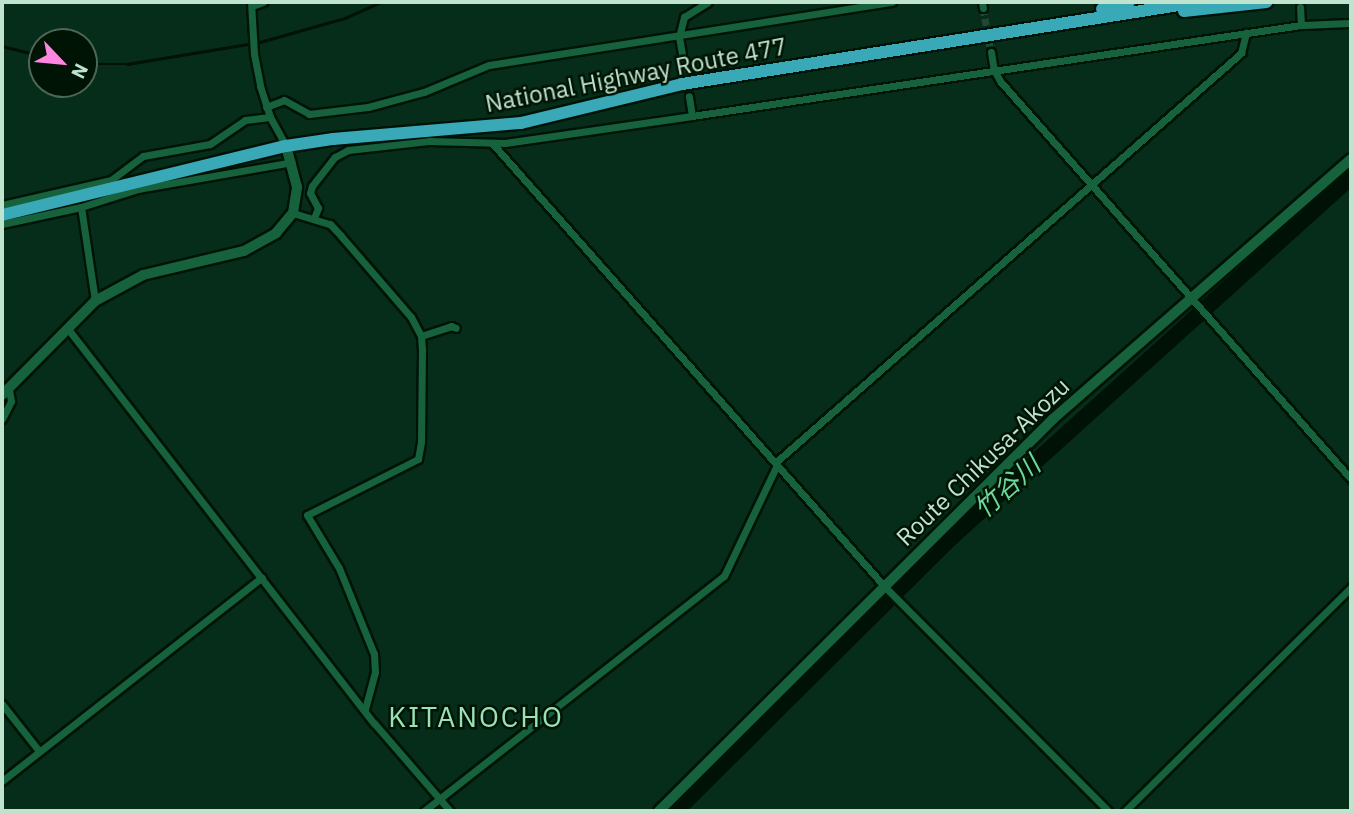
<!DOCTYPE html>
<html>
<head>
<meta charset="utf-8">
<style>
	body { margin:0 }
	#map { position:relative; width:1353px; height:813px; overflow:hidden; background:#052d19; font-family:"IBM Plex Sans","Noto Sans JP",sans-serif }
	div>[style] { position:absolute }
	.stream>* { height:2.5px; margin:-1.25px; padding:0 1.25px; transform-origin:1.25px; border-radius:1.25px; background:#001105 }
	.river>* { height:16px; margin:-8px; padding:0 8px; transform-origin:8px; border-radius:8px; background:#001105 }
	.minor-tunnel>* { height:7px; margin-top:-3.5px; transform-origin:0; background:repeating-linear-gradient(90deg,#214834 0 7px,transparent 0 10.5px) }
	.roads { filter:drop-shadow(2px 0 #001307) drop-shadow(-2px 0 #001307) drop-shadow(0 2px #001307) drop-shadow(0 -2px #001307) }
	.minor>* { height:7px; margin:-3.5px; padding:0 3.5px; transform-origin:3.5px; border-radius:3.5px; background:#15623c }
	.tertiary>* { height:10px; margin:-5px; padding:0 5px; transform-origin:5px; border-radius:5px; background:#15623c }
	.secondary>* { height:10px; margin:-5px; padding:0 5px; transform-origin:5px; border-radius:5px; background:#15623c }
	.trunk>* { height:12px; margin:-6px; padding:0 6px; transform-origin:6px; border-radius:6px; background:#39a8b7 }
	span { translate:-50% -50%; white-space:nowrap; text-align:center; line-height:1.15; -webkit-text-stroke:5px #001405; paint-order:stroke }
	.street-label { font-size:24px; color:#c0e3cd }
	.water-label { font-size:26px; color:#6bd99b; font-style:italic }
	.quarter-label { font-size:28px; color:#99e2b5; letter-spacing:2px }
	.frame { position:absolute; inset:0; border:4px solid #c0e3cd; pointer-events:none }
	.north { position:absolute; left:28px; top:28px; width:70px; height:70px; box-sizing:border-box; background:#001405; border:2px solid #4d6755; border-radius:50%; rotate:116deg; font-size:19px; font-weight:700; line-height:28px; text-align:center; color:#c0e3cd }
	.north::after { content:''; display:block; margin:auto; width:24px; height:32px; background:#fd86e1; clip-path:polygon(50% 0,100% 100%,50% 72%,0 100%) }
</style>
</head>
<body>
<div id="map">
	<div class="stream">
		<div style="left:2px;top:46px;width:41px;rotate:14deg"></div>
		<div style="left:84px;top:64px;width:43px"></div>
		<div style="left:127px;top:64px;width:135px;rotate:-9.4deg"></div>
		<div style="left:260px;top:42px;width:88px;rotate:-15.8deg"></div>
		<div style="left:345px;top:18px;width:39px;rotate:-24deg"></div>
	</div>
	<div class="river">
		<div style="left:676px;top:811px;width:389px;rotate:-44.8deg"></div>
		<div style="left:952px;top:537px;width:537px;rotate:-42.06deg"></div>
	</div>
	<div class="minor-tunnel">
		<div style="left:983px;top:8px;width:45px;rotate:79.7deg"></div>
		<div style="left:682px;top:54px;width:43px;rotate:80.5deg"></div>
	</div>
	<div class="roads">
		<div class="minor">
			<div style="left:251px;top:2px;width:52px;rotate:86.7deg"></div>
			<div style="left:254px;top:54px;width:33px;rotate:79deg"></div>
			<div style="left:260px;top:86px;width:33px;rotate:72deg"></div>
			<div style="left:270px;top:117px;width:33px;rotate:61deg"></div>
			<div style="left:982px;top:2px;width:6px;rotate:81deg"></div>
			<div style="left:252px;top:6px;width:12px;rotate:-20deg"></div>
			<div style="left:1301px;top:25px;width:50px;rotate:-2.3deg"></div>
			<div style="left:991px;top:52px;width:18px;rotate:81deg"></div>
			<div style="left:994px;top:70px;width:13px;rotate:61deg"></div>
			<div style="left:1000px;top:81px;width:531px;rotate:48.59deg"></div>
			<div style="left:682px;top:54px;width:17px;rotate:-100deg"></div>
			<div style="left:679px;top:37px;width:21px;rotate:-76deg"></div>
			<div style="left:684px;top:17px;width:28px;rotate:-32deg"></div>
			<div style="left:266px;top:107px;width:19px;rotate:-21deg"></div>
			<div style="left:284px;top:100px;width:29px;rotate:29deg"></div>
			<div style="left:309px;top:114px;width:59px;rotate:-6.8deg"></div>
			<div style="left:368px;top:107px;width:58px;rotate:-15deg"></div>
			<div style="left:424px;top:92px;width:70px;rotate:-22.6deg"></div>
			<div style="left:489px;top:65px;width:408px;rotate:-8.9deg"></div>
			<div style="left:692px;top:116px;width:616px;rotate:-8.5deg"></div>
			<div style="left:1301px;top:25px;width:18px;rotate:-93deg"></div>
			<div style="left:492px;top:143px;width:593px;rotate:48.49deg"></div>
			<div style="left:885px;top:587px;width:316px;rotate:45.1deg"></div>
			<div style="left:2px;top:205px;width:112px;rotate:-12.9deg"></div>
			<div style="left:111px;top:180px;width:40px;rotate:-37deg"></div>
			<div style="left:143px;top:156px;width:68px;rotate:-10.2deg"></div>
			<div style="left:210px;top:144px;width:42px;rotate:-34.4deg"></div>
			<div style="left:245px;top:120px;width:25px;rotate:-7deg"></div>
			<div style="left:81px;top:207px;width:95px;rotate:81.5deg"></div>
			<div style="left:293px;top:213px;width:39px;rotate:17deg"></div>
			<div style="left:330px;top:224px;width:16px;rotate:47deg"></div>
			<div style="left:341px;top:236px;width:107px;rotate:49.2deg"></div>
			<div style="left:411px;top:317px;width:21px;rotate:62deg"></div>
			<div style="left:421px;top:336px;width:13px;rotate:86deg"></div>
			<div style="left:422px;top:349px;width:93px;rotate:90.6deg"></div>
			<div style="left:421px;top:442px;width:17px;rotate:100deg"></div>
			<div style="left:418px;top:459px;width:124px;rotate:153.2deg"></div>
			<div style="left:307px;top:515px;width:62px;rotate:58.9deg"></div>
			<div style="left:339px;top:568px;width:93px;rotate:67.9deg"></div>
			<div style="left:374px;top:654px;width:18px;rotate:87deg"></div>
			<div style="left:375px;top:672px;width:38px;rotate:105deg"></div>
			<div style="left:314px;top:218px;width:11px;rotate:-68deg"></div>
			<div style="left:318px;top:208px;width:17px;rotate:-118deg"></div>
			<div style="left:310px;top:193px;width:7px;rotate:-74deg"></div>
			<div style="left:312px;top:186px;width:37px;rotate:-52deg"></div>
			<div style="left:335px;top:157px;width:15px;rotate:-28deg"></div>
			<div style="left:348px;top:150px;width:81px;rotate:-6.3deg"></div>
			<div style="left:429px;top:141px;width:76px;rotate:1.5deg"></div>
			<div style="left:505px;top:143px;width:189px;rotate:-8.2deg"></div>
			<div style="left:692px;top:116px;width:20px;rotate:-99deg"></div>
			<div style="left:2px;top:224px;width:81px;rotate:-12.1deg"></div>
			<div style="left:81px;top:207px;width:60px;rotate:-17.5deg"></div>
			<div style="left:138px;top:189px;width:156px;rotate:-9.9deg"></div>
			<div style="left:68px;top:329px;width:499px;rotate:52.2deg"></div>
			<div style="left:374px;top:723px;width:116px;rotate:49.2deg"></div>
			<div style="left:421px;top:336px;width:32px;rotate:-18deg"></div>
			<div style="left:451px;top:326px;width:5px;rotate:22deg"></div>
			<div style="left:2px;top:419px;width:20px;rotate:-63deg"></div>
			<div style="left:11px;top:401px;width:11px;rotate:-100deg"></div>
			<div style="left:775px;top:463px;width:621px;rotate:-41.34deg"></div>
			<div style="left:1241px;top:53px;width:21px;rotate:-76deg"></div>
			<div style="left:2px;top:704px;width:60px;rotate:51.8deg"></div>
			<div style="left:2px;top:781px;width:330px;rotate:-38.1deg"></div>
			<div style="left:424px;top:811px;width:381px;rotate:-38.1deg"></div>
			<div style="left:724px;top:576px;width:123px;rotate:-64.5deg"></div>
			<div style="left:1125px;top:811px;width:318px;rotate:-44.7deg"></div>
		</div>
		<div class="tertiary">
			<div style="left:2px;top:395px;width:132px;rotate:-45.3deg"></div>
			<div style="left:95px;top:301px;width:55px;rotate:-28.4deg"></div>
			<div style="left:143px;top:275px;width:104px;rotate:-13.4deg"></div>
			<div style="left:244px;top:251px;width:37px;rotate:-29deg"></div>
			<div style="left:276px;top:233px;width:26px;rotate:-50deg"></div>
			<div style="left:293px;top:213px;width:26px;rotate:-81deg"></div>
			<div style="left:297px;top:187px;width:42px;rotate:-105deg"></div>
		</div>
		<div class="secondary">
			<div style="left:659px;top:811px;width:556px;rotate:-44.85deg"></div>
			<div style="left:1053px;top:419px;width:395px;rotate:-41.1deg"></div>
		</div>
		<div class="trunk">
			<div style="left:1102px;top:9px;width:28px;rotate:-15deg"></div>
			<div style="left:1184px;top:11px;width:83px;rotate:-6.2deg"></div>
			<div style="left:2px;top:215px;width:292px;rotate:-13.7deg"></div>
			<div style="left:286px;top:146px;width:48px;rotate:-8.5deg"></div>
			<div style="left:333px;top:139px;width:189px;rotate:-4.9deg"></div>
			<div style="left:521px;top:123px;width:166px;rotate:-13.6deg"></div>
			<div style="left:682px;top:84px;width:522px;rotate:-9.03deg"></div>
		</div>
	</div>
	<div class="street-label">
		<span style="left:636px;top:75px;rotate:-11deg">National Highway Route 477</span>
		<span style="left:983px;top:462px;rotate:-44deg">Route Chikusa-Akozu</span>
	</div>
	<div class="water-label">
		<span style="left:1007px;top:487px;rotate:-42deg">竹谷川</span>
	</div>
	<div class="quarter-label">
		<span style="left:476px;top:717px">KITANOCHO</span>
	</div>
	<div class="frame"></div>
	<div class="north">N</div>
</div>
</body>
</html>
